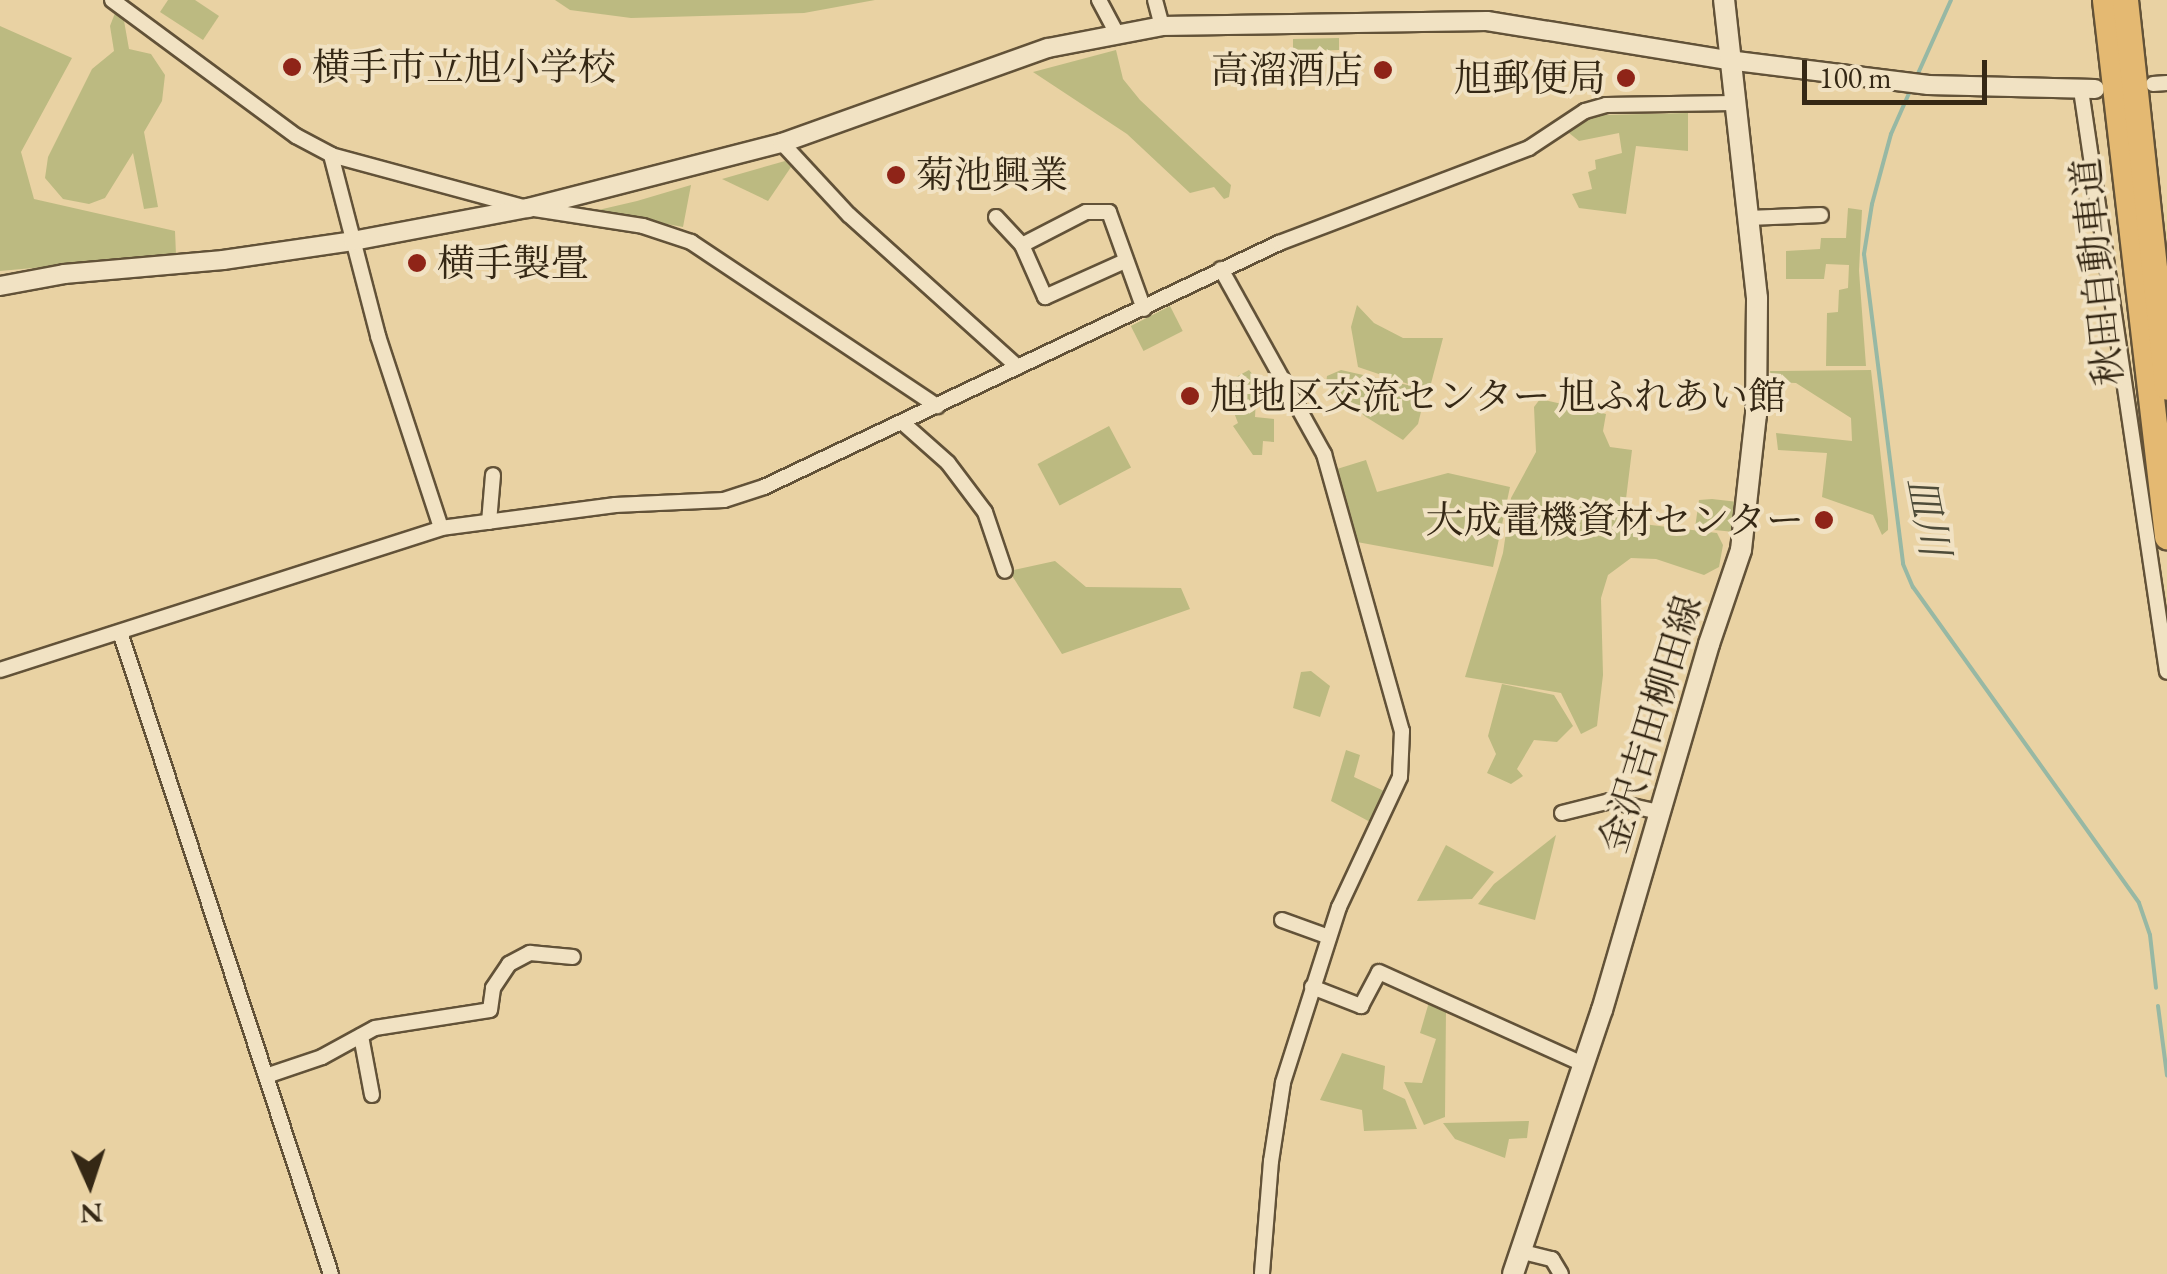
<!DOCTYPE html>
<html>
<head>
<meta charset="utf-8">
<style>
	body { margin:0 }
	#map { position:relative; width:2167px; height:1274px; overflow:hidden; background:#e9d2a3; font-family:"EB Garamond","Noto Serif JP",serif }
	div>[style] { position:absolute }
	.green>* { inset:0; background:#bcba81; transform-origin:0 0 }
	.stream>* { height:4px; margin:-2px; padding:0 2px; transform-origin:2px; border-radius:2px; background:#97b8a4 }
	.roads { filter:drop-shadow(2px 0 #625238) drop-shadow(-2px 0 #625238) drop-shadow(0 2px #625238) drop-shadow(0 -2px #625238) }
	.minor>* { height:14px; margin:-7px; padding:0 7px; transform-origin:7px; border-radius:7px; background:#f1e2c3 }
	.tertiary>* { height:18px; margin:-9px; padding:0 9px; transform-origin:9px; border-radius:9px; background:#f1e2c3 }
	.secondary>* { height:20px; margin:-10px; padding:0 10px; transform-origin:10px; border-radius:10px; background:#f1e2c3 }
	.motorway>* { height:25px; margin:-12.5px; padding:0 12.5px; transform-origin:12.5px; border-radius:12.5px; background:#e4b972 }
	.dots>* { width:28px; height:28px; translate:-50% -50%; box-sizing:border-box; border:5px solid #f1e2c3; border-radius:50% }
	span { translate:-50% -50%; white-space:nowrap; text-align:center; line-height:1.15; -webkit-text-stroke:8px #f1e2c3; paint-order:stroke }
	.poi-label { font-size:38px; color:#352815 }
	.left { translate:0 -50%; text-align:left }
	.right { translate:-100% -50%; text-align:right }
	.street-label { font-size:38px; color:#352815 }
	.water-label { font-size:40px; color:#4e4c39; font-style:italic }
	.north { position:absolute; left:40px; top:1134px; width:100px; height:100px; -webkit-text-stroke:8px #f1e2c3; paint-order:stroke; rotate:177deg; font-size:28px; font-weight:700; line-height:40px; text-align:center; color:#352815 }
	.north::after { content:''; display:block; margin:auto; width:35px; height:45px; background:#352815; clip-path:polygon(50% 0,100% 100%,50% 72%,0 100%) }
	.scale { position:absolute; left:1802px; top:60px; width:185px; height:45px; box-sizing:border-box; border:5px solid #352815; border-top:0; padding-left:12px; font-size:30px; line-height:35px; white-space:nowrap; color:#352815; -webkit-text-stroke:8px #f1e2c3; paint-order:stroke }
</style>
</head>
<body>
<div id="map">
	<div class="green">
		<div style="clip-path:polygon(168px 0,195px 0,219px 16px,203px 40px,160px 12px)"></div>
		<div style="clip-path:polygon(555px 0,875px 0,804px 13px,631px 18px,570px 10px)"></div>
		<div style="clip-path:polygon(115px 13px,123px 15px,129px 49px,151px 54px,165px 75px,162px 101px,144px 132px,158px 207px,144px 209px,133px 153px,105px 198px,89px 204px,63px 199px,45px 178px,48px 157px,92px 69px,114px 51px,110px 26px)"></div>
		<div style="clip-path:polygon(0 26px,72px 58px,21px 152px,34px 199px,175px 231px,176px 255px,0 271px)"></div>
		<div style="clip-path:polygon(1339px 38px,1339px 50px,1311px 51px,1311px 83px,1293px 83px,1293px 39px)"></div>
		<div style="clip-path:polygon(1116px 50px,1123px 79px,1140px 100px,1231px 185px,1229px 197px,1224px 199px,1214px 187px,1190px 193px,1127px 134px,1033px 72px)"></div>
		<div style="clip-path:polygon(1688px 113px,1688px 151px,1636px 146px,1626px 214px,1579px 208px,1572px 194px,1592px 189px,1588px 172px,1596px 169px,1595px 160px,1622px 153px,1619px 133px,1579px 141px,1569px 133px,1584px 120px,1602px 115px)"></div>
		<div style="clip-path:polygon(785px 161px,791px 167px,768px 201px,722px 179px)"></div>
		<div style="clip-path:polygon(691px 185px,683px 227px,594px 211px,637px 201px)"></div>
		<div style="clip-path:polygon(1848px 208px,1862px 210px,1859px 271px,1866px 366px,1826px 366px,1827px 313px,1838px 312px,1839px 290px,1848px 288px,1849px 265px,1826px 264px,1824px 279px,1786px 279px,1786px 251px,1820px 249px,1821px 238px,1846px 238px)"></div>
		<div style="clip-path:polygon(1357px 305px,1374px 323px,1403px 338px,1443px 338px,1429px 391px,1358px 367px,1351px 327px)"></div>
		<div style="left:1170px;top:306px;width:28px;height:44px;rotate:63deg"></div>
		<div style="clip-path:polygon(1249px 370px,1257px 380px,1255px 417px,1274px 419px,1274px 442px,1263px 441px,1262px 455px,1253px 455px,1233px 426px,1238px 423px,1223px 384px)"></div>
		<div style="clip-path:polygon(1341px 370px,1412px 386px,1425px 395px,1418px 424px,1403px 440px,1366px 417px,1326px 384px,1327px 376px)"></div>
		<div style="clip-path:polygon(1871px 370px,1888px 520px,1888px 530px,1882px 535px,1873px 515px,1822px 497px,1827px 453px,1778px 450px,1776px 433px,1852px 441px,1851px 418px,1796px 383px,1772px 382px,1770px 371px)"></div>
		<div style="clip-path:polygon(1540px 399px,1606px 414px,1603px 431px,1610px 447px,1632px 450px,1625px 507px,1643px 524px,1717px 533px,1723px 545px,1719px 567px,1704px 575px,1656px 559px,1631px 558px,1608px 575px,1601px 598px,1603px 675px,1597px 726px,1581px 734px,1561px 693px,1465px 677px,1503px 553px,1511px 498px,1536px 452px,1534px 407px)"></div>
		<div style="left:1109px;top:426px;width:47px;height:81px;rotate:62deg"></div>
		<div style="clip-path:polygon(1366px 460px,1377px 492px,1448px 473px,1510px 487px,1493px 567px,1357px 542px,1337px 469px)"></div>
		<div style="clip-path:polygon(1712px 499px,1738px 502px,1734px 532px,1695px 528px,1699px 500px)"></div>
		<div style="clip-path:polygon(1055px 561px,1086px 587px,1181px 588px,1190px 609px,1062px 654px,1009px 571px)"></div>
		<div style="clip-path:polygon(1311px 671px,1330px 686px,1320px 717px,1293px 708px,1301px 672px)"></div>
		<div style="clip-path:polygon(1502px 684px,1554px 695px,1573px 726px,1557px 742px,1534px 740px,1517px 769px,1523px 776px,1511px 784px,1487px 773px,1496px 754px,1488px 736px)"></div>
		<div style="clip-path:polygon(1346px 750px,1360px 755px,1354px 777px,1384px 791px,1372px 823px,1331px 801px)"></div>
		<div style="clip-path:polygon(1556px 835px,1535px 920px,1478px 904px,1494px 884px)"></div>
		<div style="clip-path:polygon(1446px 845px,1494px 872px,1472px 899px,1417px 901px)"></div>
		<div style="clip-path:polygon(1429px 1002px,1446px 1010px,1445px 1117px,1424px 1125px,1404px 1082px,1422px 1083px,1436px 1039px,1420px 1033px)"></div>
		<div style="clip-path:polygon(1342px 1053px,1385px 1066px,1383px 1089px,1405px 1099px,1417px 1129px,1364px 1131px,1362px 1110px,1320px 1100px)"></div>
		<div style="clip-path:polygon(1529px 1121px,1527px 1138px,1509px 1139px,1505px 1158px,1455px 1139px,1443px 1123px)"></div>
	</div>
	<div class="stream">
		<div style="left:1916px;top:78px;width:85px;rotate:-65.8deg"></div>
		<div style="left:1910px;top:91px;width:47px;rotate:113.8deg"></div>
		<div style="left:1891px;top:134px;width:73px;rotate:105.2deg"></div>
		<div style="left:1872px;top:204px;width:51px;rotate:99.1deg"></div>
		<div style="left:1864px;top:254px;width:312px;rotate:82.8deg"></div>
		<div style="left:1903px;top:564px;width:25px;rotate:67deg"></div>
		<div style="left:1913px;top:587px;width:388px;rotate:54.4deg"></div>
		<div style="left:2139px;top:903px;width:34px;rotate:71deg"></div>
		<div style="left:2150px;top:935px;width:53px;rotate:83.5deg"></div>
		<div style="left:2158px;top:1006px;width:70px;rotate:82.6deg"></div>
	</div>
	<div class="roads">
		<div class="minor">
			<div style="left:112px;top:0;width:229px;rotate:36.5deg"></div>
			<div style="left:296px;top:136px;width:40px;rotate:28deg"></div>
			<div style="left:331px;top:155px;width:204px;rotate:15.1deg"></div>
			<div style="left:528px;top:208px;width:116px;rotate:8.9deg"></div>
			<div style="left:643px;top:226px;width:51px;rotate:18.4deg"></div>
			<div style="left:691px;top:242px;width:296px;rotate:33.7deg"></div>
			<div style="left:1099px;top:0;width:38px;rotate:62deg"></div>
			<div style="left:1155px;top:0;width:27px;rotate:75deg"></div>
			<div style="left:2153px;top:84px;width:14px;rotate:-4deg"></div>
			<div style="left:2081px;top:90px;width:588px;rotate:81.59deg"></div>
			<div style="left:782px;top:143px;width:98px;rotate:47.1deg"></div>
			<div style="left:849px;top:215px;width:227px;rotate:42deg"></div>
			<div style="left:331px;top:155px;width:187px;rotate:75.4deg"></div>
			<div style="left:378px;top:336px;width:202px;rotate:71.8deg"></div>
			<div style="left:996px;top:217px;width:38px;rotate:47deg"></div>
			<div style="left:1022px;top:245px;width:57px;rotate:66.1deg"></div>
			<div style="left:1045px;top:297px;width:85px;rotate:-24.2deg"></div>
			<div style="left:1749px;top:218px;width:72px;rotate:-2.4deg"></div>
			<div style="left:1022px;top:245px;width:72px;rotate:-27.3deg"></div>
			<div style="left:1086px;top:212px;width:23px"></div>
			<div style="left:1109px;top:212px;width:103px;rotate:70.2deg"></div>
			<div style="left:1221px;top:269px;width:212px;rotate:60.9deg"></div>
			<div style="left:1324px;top:454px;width:288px;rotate:74.3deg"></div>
			<div style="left:1402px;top:731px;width:46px;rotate:92.5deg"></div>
			<div style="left:1400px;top:777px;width:144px;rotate:115.1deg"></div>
			<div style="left:1339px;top:907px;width:185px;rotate:107.7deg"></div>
			<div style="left:1283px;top:1083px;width:79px;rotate:98.7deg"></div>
			<div style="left:1271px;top:1161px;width:113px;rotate:94.6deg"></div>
			<div style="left:903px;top:423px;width:60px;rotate:41.6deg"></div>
			<div style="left:948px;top:463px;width:61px;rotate:52.9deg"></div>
			<div style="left:985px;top:512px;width:62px;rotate:71.3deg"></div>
			<div style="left:489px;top:522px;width:47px;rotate:-85.1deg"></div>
			<div style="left:120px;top:632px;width:676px;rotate:71.81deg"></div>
			<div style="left:0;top:670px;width:463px;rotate:-17.8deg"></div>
			<div style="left:441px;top:528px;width:176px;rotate:-7.5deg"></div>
			<div style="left:615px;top:505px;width:109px;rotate:-2.6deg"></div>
			<div style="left:724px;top:500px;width:42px;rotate:-18deg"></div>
			<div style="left:764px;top:487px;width:570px;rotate:-25.35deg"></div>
			<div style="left:1279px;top:243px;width:267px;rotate:-20.8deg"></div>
			<div style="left:1529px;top:148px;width:67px;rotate:-33.5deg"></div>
			<div style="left:1585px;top:111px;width:22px;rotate:-16deg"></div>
			<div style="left:1606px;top:105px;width:128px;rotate:-0.9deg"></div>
			<div style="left:1562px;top:813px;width:49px;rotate:-14deg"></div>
			<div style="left:1610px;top:801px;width:50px;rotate:12.7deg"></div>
			<div style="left:1282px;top:920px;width:50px;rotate:19.9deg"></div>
			<div style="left:1312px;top:987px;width:53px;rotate:21.2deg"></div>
			<div style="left:1361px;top:1006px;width:38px;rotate:-62deg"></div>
			<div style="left:1379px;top:972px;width:226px;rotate:24.3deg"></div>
			<div style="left:361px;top:1036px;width:60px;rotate:79.4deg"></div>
			<div style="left:266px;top:1076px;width:59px;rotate:-18.7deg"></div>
			<div style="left:322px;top:1057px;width:60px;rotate:-28.7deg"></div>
			<div style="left:375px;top:1028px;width:116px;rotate:-8.9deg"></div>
			<div style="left:490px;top:1010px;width:22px;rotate:-82deg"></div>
			<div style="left:493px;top:988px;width:29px;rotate:-56deg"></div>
			<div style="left:509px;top:964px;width:24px;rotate:-28deg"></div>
			<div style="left:530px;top:953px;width:43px;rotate:5.3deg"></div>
			<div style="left:1523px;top:1252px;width:30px;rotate:14deg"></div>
			<div style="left:1552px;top:1259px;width:17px;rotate:59deg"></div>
		</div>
		<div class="tertiary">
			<div style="left:0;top:286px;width:65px;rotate:-10.6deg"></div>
			<div style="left:64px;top:274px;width:160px;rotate:-5deg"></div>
			<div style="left:223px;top:260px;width:131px;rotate:-8.3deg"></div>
			<div style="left:353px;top:241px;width:178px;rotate:-10.7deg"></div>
			<div style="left:528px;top:208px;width:262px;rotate:-14.4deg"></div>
			<div style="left:782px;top:143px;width:282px;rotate:-19.7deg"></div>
			<div style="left:1048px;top:48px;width:116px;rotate:-10.9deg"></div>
			<div style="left:1162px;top:26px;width:325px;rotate:-0.9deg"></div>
			<div style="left:1487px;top:21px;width:244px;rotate:9.2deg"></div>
			<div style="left:1728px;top:60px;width:202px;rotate:7.1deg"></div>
			<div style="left:1928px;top:85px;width:167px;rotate:1.4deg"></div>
		</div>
		<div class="secondary">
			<div style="left:1513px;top:1274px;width:279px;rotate:-71.4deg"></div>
			<div style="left:1602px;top:1010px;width:381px;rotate:-73.7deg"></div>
			<div style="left:1709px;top:644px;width:99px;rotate:-71.2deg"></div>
			<div style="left:1741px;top:550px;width:136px;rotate:-83.7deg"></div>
			<div style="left:1756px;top:415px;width:117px;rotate:-89.5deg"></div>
			<div style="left:1757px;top:298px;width:300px;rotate:-96.3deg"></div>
		</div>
		<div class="motorway">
			<div style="left:2105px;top:0;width:540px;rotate:83.4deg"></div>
			<div style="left:2125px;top:0;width:389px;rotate:83.8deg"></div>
		</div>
	</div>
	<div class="dots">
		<div style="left:292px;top:67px;background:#8f2418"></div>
		<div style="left:1383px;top:70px;background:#8f2418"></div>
		<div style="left:1626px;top:78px;background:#8f2418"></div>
		<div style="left:896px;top:175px;background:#8f2418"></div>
		<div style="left:417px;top:263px;background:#8f2418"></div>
		<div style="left:1190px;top:396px;background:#8f2418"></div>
		<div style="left:1824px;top:520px;background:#8f2418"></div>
	</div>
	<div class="poi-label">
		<span class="left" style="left:312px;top:67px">横手市立旭小学校</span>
		<span class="right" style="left:1363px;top:70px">高溜酒店</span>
		<span class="right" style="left:1606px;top:78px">旭郵便局</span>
		<span class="left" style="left:916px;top:175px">菊池興業</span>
		<span class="left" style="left:437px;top:263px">横手製畳</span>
		<span class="left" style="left:1210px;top:396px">旭地区交流センター 旭ふれあい館</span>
		<span class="right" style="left:1804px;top:520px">大成電機資材センター</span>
	</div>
	<div class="street-label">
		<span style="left:2097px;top:272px;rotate:-96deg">秋田自動車道</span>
		<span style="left:1650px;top:724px;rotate:-73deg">金沢吉田柳田線</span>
	</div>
	<div class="water-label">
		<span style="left:1929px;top:516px;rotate:79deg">皿川</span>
	</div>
	<div class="north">N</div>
	<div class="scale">100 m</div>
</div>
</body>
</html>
